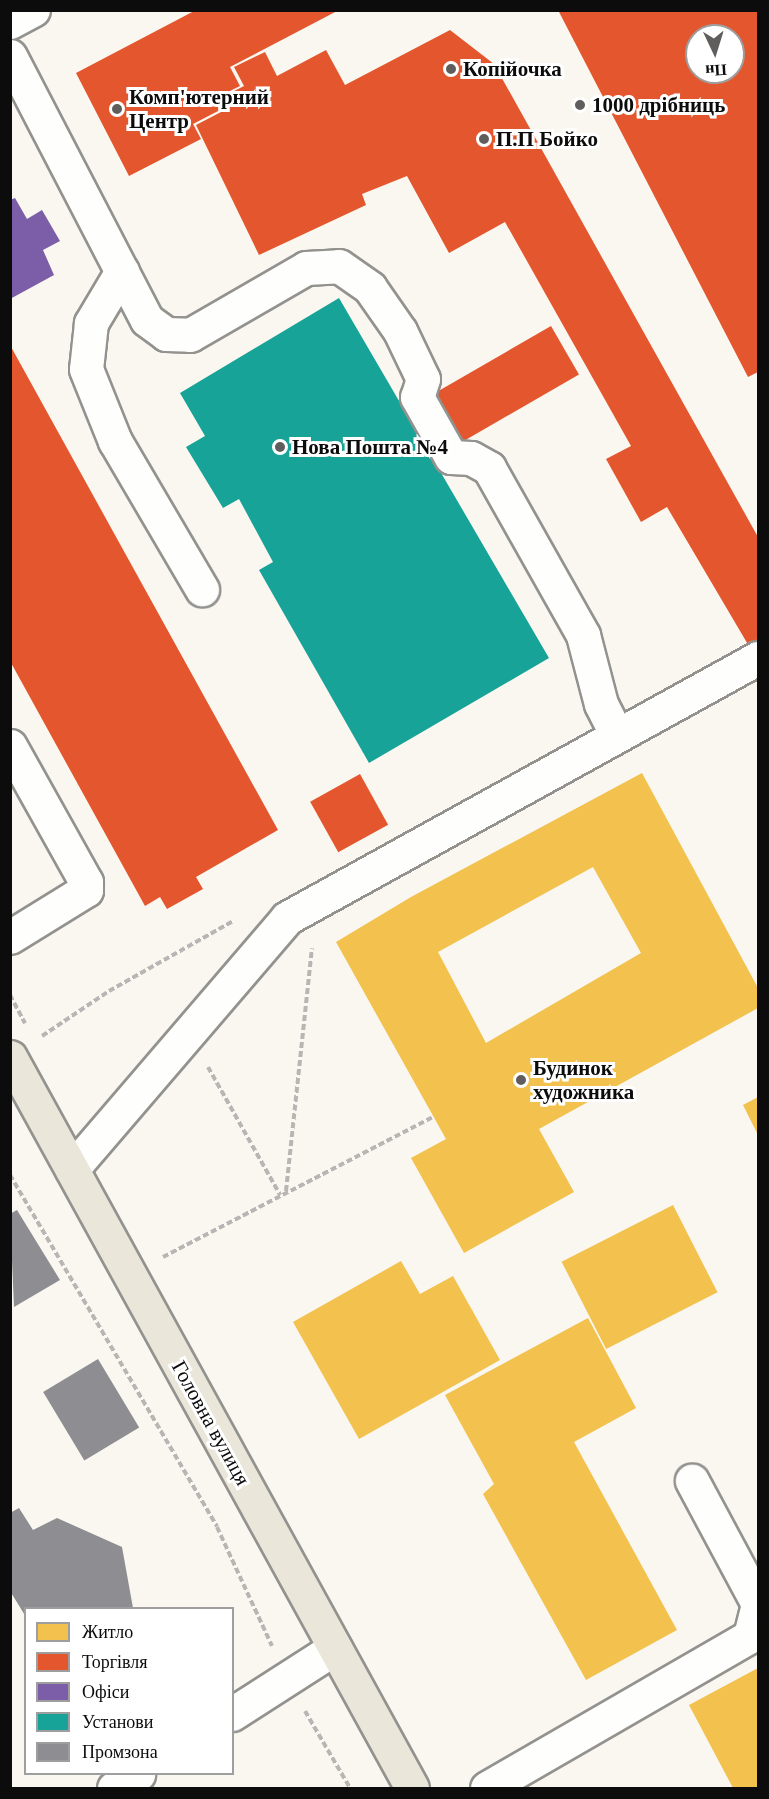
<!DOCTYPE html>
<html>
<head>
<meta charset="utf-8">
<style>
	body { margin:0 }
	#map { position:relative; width:769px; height:1799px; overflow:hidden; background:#f9f7f0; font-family:Georgia,serif }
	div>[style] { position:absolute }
	.homes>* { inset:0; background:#f2c14e; transform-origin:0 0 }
	.shops>* { inset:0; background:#e4572e; transform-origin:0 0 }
	.offices>* { inset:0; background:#7b5ea7 }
	.public>* { inset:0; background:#17a398 }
	.industry>* { inset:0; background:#8d8d92; transform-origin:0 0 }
	.path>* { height:4px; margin-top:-2px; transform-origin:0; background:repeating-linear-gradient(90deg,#b7b6b5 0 6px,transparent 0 9px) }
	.roads { filter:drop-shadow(2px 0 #93928f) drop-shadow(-2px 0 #93928f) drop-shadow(0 2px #93928f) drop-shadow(0 -2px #93928f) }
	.minor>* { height:33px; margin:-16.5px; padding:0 16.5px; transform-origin:16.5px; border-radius:16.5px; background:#fefefd }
	.major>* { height:33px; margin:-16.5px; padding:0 16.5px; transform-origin:16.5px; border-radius:16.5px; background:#eae6d9 }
	.dots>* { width:16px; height:16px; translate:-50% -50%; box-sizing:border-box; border:3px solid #fff; border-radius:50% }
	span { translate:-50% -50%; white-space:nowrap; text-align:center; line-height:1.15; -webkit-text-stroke:6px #fff; paint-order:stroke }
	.poi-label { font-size:21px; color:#0c0c0c; font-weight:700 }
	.left { translate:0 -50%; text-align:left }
	.street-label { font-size:21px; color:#0c0c0c }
	.frame { position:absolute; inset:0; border:12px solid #0c0c0c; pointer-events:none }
	.legend { position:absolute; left:24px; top:1607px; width:210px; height:168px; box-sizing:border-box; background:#fff; border:2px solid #9e9e9e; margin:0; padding:8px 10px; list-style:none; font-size:18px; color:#0c0c0c }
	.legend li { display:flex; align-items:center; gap:12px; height:30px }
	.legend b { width:30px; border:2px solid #9e9e9e }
	.north { position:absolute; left:685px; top:24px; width:60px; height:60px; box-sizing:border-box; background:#fff; border:2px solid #9e9e9e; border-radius:50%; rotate:176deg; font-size:16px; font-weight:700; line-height:24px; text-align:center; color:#0c0c0c }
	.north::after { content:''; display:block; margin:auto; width:21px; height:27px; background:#5f5e5c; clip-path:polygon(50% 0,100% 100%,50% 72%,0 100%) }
</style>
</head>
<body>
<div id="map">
	<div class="homes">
		<div style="clip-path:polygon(evenodd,642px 773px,758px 988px,758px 1008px,539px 1129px,574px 1192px,464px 1253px,411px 1158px,446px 1139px,336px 942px,411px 897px,642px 773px,593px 867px,641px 953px,486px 1043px,438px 952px,593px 867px)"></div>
		<div style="clip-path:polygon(758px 1097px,758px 1135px,743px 1105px)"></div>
		<div style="left:673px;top:1205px;width:98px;height:125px;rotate:63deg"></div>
		<div style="clip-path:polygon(401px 1261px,420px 1294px,453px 1276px,500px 1360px,359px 1439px,293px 1322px)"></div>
		<div style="clip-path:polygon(588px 1318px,636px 1408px,574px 1442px,677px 1630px,586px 1680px,483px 1494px,494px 1484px,445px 1395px)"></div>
		<div style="clip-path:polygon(758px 1668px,758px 1788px,733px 1788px,689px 1705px)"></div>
	</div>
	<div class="shops">
		<div style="clip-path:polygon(196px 10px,339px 10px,230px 67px,240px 86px,214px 99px,220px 110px,193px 124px,201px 139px,129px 176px,76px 73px)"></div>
		<div style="clip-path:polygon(evenodd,558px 10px,758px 10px,758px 372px,748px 377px,558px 10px,697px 36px,733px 36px,733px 72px,697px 72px,697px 36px)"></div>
		<div style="clip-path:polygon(450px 30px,494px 64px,758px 537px,758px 650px,753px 653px,667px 507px,641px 522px,606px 459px,631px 446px,505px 222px,449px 253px,407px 176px,362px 194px,366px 205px,259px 255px,196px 125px,223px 111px,216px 100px,244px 86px,234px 67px,265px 52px,277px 76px,326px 50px,345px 85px)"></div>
		<div style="left:551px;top:326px;width:56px;height:145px;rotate:60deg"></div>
		<div style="clip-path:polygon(10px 345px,278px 830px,196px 877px,203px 889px,167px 909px,160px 897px,145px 906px,10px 661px)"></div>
		<div style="left:360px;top:774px;width:58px;height:57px;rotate:61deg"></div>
	</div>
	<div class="offices">
		<div style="clip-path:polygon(15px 198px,27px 219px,42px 210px,60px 241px,43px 250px,54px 275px,10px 299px,10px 200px)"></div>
	</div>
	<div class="public">
		<div style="clip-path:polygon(339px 298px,549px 658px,369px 763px,259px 570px,273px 562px,239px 499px,223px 508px,186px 447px,205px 436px,180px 393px)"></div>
	</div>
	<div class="industry">
		<div style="clip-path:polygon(17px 1210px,60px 1280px,14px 1307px,10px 1214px)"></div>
		<div style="left:98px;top:1359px;width:80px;height:64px;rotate:59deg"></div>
		<div style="clip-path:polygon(19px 1508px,33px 1530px,57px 1518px,122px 1547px,133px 1608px,26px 1608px,26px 1617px,10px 1591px,10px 1513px)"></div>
	</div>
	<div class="path">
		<div style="left:10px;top:995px;width:32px;rotate:62deg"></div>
		<div style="left:42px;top:1036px;width:81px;rotate:-33.9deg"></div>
		<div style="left:109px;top:991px;width:142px;rotate:-29.4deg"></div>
		<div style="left:208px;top:1067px;width:147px;rotate:60.6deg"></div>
		<div style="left:10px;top:1175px;width:408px;rotate:59.5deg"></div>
		<div style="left:217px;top:1527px;width:131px;rotate:65.2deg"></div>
		<div style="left:286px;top:1191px;width:244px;rotate:-83.9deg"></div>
		<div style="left:163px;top:1257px;width:304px;rotate:-27.4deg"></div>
		<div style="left:305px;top:1711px;width:89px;rotate:59.7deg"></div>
	</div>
	<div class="roads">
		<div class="minor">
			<div style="left:10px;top:22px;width:26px;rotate:-28deg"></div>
			<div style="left:10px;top:56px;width:297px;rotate:62.6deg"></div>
			<div style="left:147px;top:320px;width:24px;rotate:36deg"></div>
			<div style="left:166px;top:334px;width:24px;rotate:2deg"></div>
			<div style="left:190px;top:335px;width:134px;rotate:-30deg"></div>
			<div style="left:306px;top:268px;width:33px;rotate:-3deg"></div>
			<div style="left:339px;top:266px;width:38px;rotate:35deg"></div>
			<div style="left:370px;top:288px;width:52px;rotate:55.1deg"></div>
			<div style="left:400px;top:331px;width:53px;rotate:64.4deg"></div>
			<div style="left:423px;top:379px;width:19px;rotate:108deg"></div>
			<div style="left:417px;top:397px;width:69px;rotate:60.5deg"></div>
			<div style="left:451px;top:457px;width:20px;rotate:3deg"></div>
			<div style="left:471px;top:458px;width:21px;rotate:29deg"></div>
			<div style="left:489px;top:468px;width:192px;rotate:60.6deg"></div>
			<div style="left:583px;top:635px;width:71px;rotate:75.4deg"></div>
			<div style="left:601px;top:704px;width:35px;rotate:63deg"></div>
			<div style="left:122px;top:271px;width:61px;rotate:120.8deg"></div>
			<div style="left:91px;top:323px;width:46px;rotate:96.2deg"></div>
			<div style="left:86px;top:369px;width:78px;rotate:68.1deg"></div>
			<div style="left:115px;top:441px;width:172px;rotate:59.6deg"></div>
			<div style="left:10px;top:746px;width:156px;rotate:60.8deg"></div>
			<div style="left:86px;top:882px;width:8px;rotate:90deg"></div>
			<div style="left:86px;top:890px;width:89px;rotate:148.3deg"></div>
			<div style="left:72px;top:1169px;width:330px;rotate:-49.4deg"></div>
			<div style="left:287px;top:918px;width:538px;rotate:-28.9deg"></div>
			<div style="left:232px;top:1714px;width:122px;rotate:-32.7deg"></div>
			<div style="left:114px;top:1788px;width:28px;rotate:-30deg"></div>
			<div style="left:487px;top:1788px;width:304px;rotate:-30deg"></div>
			<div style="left:750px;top:1636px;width:33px;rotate:-76deg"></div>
			<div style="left:758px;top:1604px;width:140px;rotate:-118.2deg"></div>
		</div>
		<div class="major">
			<div style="left:10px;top:1057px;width:834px;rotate:61.19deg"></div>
		</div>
	</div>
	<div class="dots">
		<div style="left:451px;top:69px;background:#5f5e5c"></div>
		<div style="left:580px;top:105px;background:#5f5e5c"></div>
		<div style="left:117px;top:109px;background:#5f5e5c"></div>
		<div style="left:484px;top:139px;background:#5f5e5c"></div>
		<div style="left:280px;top:447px;background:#5f5e5c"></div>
		<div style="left:521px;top:1080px;background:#5f5e5c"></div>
	</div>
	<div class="poi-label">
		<span class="left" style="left:463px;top:69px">Копійочка</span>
		<span class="left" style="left:129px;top:109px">Комп'ютерний<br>Центр</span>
		<span class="left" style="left:592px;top:105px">1000 дрібниць</span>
		<span class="left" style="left:496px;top:139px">П.П Бойко</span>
		<span class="left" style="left:292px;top:447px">Нова Пошта №4</span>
		<span class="left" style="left:533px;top:1080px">Будинок<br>художника</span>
	</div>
	<div class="street-label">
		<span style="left:211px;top:1423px;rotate:61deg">Головна вулиця</span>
	</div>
	<div class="frame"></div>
	<ul class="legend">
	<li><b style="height:16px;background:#f2c14e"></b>Житло</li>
	<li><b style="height:16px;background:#e4572e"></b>Торгівля</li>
	<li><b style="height:16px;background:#7b5ea7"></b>Офіси</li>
	<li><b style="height:16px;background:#17a398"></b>Установи</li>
	<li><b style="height:16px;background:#8d8d92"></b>Промзона</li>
	</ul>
	<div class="north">Пн</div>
</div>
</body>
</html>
